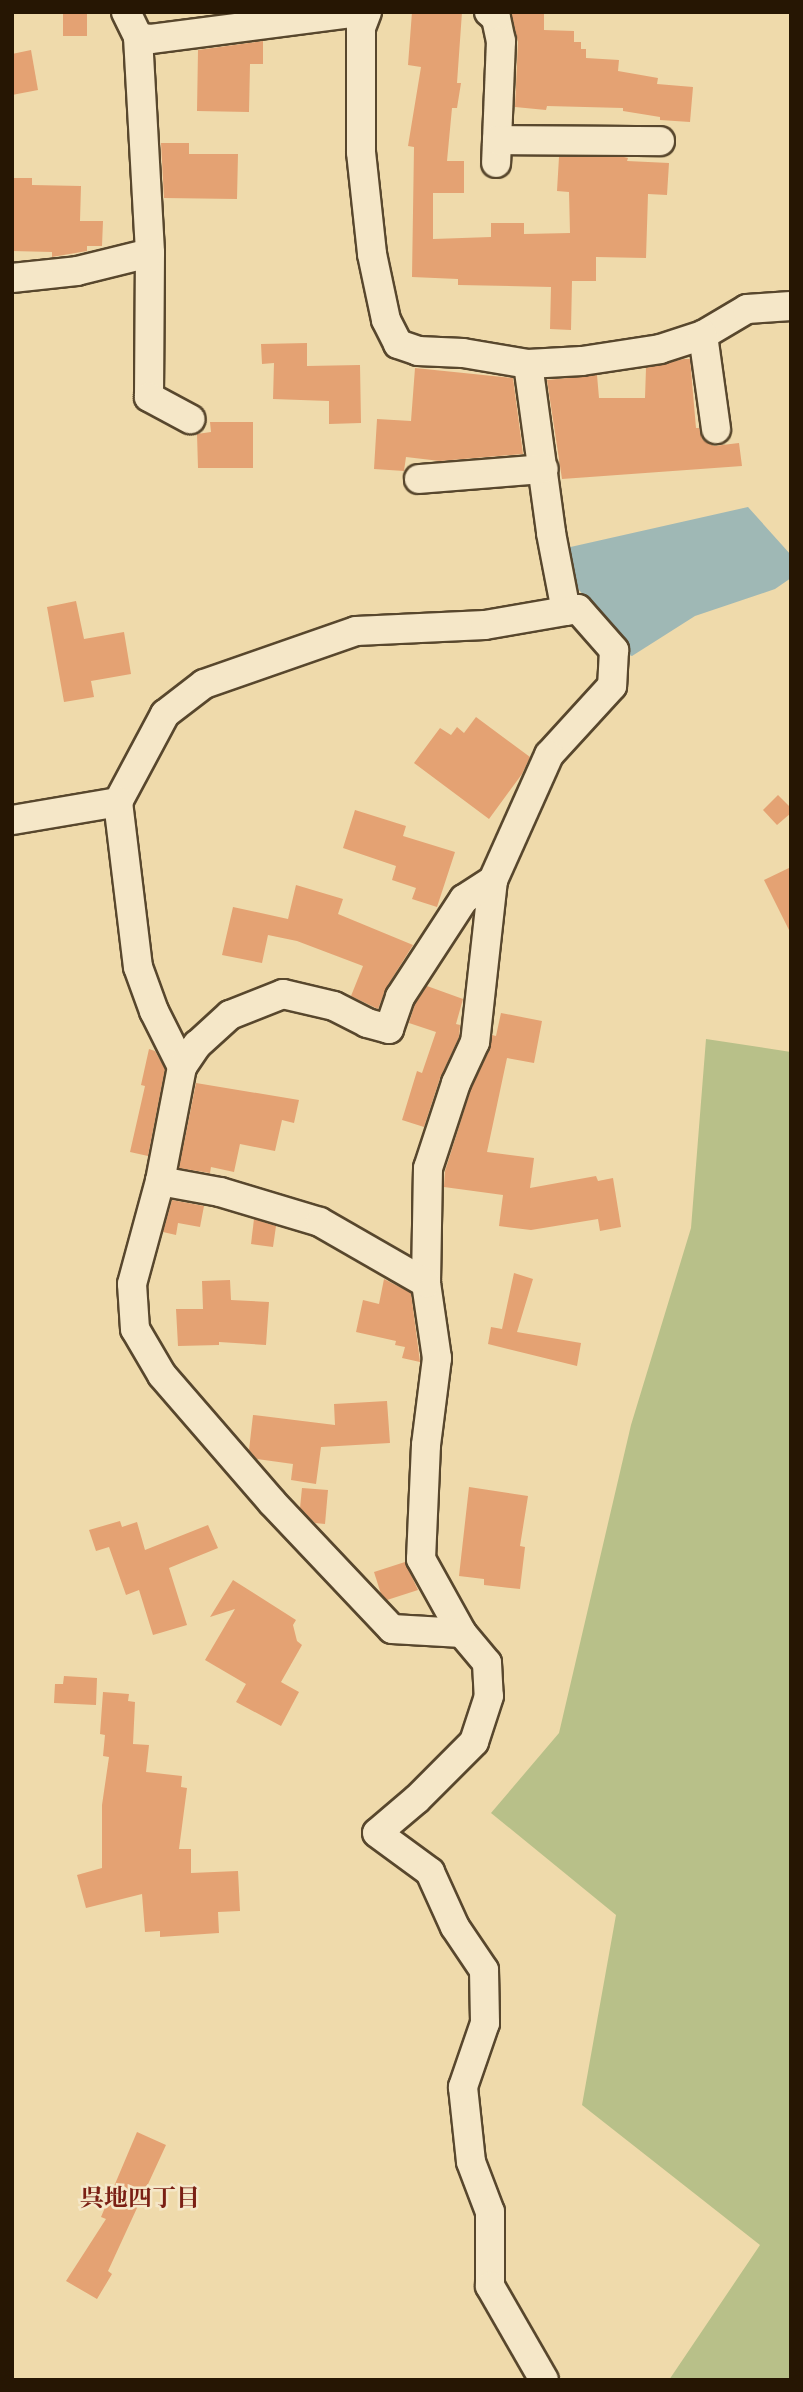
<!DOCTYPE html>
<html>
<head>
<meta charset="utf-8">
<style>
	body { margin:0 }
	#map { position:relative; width:803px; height:2392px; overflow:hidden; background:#efdaab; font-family:"EB Garamond","Noto Serif JP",serif }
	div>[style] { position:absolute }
	.green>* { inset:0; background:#b8c089 }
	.water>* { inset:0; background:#9fb8b5 }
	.building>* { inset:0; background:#e4a273; transform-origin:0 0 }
	.roads { filter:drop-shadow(2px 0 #58472d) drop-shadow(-2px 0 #58472d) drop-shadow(0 2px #58472d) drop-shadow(0 -2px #58472d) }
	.street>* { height:28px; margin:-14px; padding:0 14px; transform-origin:14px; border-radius:14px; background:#f5e7c8 }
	span { translate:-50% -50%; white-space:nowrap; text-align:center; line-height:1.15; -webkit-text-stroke:5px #f5e7c8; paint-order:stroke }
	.neighbourhood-label { font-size:24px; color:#7a1f14; font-weight:700 }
	.frame { position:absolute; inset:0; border:14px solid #261603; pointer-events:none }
</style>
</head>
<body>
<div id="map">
	<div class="green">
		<div style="clip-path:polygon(706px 1039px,791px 1052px,791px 2380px,669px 2380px,760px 2245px,582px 2105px,616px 1915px,491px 1813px,559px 1733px,631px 1425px,691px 1228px)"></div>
	</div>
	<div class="water">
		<div style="clip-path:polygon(748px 507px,791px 555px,791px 578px,775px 589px,695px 616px,632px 656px,623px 653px,612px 627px,570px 580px,566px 548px)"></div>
	</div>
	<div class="building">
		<div style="left:63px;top:12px;width:24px;height:24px"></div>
		<div style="clip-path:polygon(412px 12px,462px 12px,457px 83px,461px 83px,457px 108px,452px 108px,447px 161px,464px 161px,464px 193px,433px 193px,433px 239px,491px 237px,491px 223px,524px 223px,524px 234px,570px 233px,569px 192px,557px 191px,559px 157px,624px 157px,628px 158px,627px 161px,669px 163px,667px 195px,648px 194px,646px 258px,596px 257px,596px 281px,572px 281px,571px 330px,550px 329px,551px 287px,458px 285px,458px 279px,412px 277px,414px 147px,408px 146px,421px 67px,408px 65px)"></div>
		<div style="clip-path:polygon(511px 12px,544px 12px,544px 30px,574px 31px,574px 42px,581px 42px,581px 49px,586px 49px,586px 58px,619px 60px,618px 71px,658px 78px,657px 84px,693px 87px,690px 122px,660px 120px,660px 117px,623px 111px,623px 108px,547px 106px,546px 110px,515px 107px,518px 42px)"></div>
		<div style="clip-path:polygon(263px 41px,263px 64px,250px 64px,249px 112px,197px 111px,198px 50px)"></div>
		<div style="clip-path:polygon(31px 50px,38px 90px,12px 95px,12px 54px)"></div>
		<div style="clip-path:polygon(161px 143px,189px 143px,189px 154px,238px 154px,237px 199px,164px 198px)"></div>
		<div style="clip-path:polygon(12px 178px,32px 178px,32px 185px,81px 186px,80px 221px,103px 221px,102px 246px,87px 246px,87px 251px,52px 257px,52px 252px,12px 251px)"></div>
		<div style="clip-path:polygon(307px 343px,307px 366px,360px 365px,361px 423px,329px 424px,329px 401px,273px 399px,274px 363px,262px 364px,261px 344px)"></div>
		<div style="clip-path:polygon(684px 359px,690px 359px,696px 428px,699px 428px,703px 440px,714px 446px,739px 443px,742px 466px,562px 479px,547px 380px,597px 375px,599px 398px,645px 398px,646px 368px)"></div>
		<div style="clip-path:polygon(415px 368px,513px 378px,523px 454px,440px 461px,406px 457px,404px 471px,374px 469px,377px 419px,411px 421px)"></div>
		<div style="clip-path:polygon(210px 422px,253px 422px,253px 468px,198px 468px,197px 434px,211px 432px)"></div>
		<div style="clip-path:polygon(76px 601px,84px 639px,124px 632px,131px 674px,91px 681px,94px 697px,64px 702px,47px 607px)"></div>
		<div style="clip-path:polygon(476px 717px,530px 757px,522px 774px,489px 819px,414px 763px,440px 728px,451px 735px,457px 727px,464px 733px)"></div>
		<div style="clip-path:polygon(778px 795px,791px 808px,791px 813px,777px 825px,763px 810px)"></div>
		<div style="clip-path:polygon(355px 810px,406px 826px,403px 836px,455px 852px,437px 907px,412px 899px,416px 888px,392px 880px,396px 866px,343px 848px)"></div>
		<div style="clip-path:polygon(791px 867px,791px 934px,764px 880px)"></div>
		<div style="clip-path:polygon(296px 885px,343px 899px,338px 914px,413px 945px,386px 988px,378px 1009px,351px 996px,363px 966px,297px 941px,268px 935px,262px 963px,222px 955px,233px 907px,288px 919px)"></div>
		<div style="clip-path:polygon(427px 986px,463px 999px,456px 1024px,460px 1025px,459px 1037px,440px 1078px,424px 1127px,402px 1120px,417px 1071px,422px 1073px,436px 1032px,409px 1023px,415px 1004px)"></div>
		<div style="clip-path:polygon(501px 1013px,542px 1021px,534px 1063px,507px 1058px,487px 1152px,534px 1158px,530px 1188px,596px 1176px,598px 1181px,613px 1178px,621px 1227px,600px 1231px,598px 1219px,531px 1230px,499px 1226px,503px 1195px,444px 1187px,445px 1171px,471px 1089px,490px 1049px,492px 1035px,496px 1036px)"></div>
		<div style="clip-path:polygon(149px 1049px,155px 1051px,165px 1069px,148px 1156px,130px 1152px,145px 1086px,141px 1085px)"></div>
		<div style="clip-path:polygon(196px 1083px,299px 1100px,294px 1123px,282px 1120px,275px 1151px,240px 1144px,234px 1172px,211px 1167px,210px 1173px,179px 1168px)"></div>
		<div style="clip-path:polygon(172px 1200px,204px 1206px,200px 1227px,178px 1223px,176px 1235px,163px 1232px)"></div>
		<div style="clip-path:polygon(254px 1219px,276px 1226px,273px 1247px,251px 1244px)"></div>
		<div style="clip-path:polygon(514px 1273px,533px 1279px,517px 1332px,581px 1343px,577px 1366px,488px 1344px,491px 1327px,502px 1329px)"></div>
		<div style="clip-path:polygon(384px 1279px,411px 1293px,420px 1362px,402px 1358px,405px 1347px,395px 1345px,396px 1341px,356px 1332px,363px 1300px,379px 1304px)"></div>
		<div style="clip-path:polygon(230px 1280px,231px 1300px,269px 1302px,266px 1345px,219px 1342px,219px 1345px,178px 1346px,176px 1309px,203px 1309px,202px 1281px)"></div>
		<div style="clip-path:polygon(387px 1401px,390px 1443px,321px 1447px,316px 1484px,291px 1480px,293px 1464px,257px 1459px,249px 1450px,253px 1415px,335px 1425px,334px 1404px)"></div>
		<div style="clip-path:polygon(469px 1487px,528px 1496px,520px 1546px,525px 1547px,520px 1589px,484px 1585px,484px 1579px,459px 1576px)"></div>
		<div style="clip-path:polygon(302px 1488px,328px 1490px,325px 1524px,315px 1523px,300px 1508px)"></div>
		<div style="clip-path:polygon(120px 1521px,122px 1527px,137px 1522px,145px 1550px,208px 1525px,218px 1548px,169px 1568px,187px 1625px,153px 1635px,139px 1590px,126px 1595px,109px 1547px,96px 1551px,89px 1530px)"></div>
		<div style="clip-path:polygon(405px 1562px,418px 1590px,387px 1600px,381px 1594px,374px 1572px)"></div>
		<div style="clip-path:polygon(233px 1580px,296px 1620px,293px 1625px,297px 1641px,302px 1645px,281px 1682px,299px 1692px,281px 1726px,236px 1702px,246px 1684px,205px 1660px,235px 1609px,210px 1617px)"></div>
		<div style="clip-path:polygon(64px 1676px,97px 1678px,96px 1705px,54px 1703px,55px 1684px,63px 1684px)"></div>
		<div style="clip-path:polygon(103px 1692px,129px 1694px,128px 1701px,135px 1702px,133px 1744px,149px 1745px,146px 1772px,182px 1776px,181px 1787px,187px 1788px,179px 1849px,191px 1849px,191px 1873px,238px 1871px,240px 1911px,218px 1912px,219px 1933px,160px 1937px,160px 1931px,145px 1932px,142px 1894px,86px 1908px,77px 1875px,102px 1868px,102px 1805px,109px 1757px,103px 1756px,105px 1735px,100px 1734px)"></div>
		<div style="clip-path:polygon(137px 2132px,166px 2145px,108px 2271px,112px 2274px,97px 2299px,66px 2281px,106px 2219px,101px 2217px)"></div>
	</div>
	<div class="roads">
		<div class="street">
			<div style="left:126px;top:12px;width:28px;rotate:64deg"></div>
			<div style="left:138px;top:37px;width:13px;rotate:9deg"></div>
			<div style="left:151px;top:39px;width:211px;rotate:-7.4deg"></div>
			<div style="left:367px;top:12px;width:17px;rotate:111deg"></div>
			<div style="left:361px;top:28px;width:124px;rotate:90deg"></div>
			<div style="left:361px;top:152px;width:103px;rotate:83.8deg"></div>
			<div style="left:372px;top:254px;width:67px;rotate:78deg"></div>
			<div style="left:386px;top:320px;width:27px;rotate:63deg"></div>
			<div style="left:398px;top:344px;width:21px;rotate:19deg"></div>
			<div style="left:418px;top:351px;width:45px;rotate:2.5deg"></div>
			<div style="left:463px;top:353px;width:66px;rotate:9.6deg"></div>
			<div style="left:528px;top:364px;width:54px;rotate:-3.2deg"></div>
			<div style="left:582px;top:361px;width:79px;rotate:-8.7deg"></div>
			<div style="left:660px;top:349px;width:45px;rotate:-18deg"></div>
			<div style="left:703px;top:335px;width:51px;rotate:-30.6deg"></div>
			<div style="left:747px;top:309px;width:44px;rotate:-3.9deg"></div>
			<div style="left:489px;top:12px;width:9px;rotate:41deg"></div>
			<div style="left:496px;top:18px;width:24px;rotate:78deg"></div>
			<div style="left:501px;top:41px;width:122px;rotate:92.3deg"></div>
			<div style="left:138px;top:37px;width:216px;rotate:86.8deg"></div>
			<div style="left:150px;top:253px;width:144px;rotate:90.4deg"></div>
			<div style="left:149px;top:397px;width:47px;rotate:28.2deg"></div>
			<div style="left:497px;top:140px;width:163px;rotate:0.4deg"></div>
			<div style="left:12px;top:278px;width:65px;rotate:-6.1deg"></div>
			<div style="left:77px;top:271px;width:75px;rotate:-13.9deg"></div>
			<div style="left:703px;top:335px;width:95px;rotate:82.1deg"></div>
			<div style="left:528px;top:364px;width:171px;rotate:82.2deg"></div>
			<div style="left:551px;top:533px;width:79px;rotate:79.1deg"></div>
			<div style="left:566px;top:611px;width:12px;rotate:-9deg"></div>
			<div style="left:578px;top:609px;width:55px;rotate:48.7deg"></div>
			<div style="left:614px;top:650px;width:36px;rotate:93deg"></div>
			<div style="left:612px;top:686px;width:93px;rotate:132.4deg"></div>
			<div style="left:549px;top:755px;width:137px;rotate:114.1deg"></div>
			<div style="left:493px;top:880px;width:163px;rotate:96.3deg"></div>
			<div style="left:475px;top:1042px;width:45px;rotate:114.9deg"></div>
			<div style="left:456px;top:1083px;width:89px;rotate:108.2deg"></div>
			<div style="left:428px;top:1168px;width:115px;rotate:91deg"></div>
			<div style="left:426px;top:1283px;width:76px;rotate:81.7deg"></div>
			<div style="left:437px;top:1358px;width:88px;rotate:97.2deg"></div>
			<div style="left:426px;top:1445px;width:114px;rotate:92.5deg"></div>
			<div style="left:421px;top:1559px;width:85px;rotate:61deg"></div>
			<div style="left:462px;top:1633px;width:39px;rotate:50deg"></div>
			<div style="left:487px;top:1663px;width:33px;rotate:87deg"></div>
			<div style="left:489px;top:1696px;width:48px;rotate:108.1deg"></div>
			<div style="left:474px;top:1742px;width:81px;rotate:135deg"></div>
			<div style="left:417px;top:1799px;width:52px;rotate:139.6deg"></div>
			<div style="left:377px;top:1833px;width:66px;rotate:36.3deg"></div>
			<div style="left:430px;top:1872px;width:60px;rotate:65.6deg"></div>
			<div style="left:455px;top:1927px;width:52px;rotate:56deg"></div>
			<div style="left:484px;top:1970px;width:53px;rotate:88.9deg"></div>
			<div style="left:485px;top:2023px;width:68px;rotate:109deg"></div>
			<div style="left:463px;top:2087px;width:75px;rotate:83.9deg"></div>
			<div style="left:471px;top:2162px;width:53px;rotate:69.2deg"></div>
			<div style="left:490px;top:2212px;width:74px;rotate:90deg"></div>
			<div style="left:490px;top:2286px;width:108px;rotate:60.1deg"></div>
			<div style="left:419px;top:479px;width:125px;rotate:-4.6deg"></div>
			<div style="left:118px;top:802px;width:100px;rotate:-61.9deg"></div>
			<div style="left:165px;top:714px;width:49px;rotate:-37.6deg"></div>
			<div style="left:204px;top:684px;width:161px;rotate:-19.2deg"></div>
			<div style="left:356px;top:631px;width:129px;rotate:-2.7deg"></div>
			<div style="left:485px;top:625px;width:82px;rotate:-9.8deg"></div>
			<div style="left:12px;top:820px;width:108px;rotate:-9.6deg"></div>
			<div style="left:118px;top:802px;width:166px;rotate:83.1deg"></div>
			<div style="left:138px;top:967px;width:47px;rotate:70deg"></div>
			<div style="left:154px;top:1011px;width:63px;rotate:63.4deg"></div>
			<div style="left:160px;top:1181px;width:61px;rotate:10.4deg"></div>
			<div style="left:220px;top:1192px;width:104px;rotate:16.7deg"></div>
			<div style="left:320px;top:1222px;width:122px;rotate:29.9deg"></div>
			<div style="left:462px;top:1633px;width:70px;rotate:-176.7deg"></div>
			<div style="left:392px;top:1629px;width:175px;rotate:-133.4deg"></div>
			<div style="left:272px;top:1502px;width:168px;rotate:-130.9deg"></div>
			<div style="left:162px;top:1375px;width:53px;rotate:-120.4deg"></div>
			<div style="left:135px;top:1329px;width:45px;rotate:-93.8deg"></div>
			<div style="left:132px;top:1284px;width:107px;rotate:-74.8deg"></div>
			<div style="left:160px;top:1181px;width:116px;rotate:-79.1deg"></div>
			<div style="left:182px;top:1067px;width:27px;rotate:-56deg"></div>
			<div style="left:197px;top:1045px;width:45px;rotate:-42.3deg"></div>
			<div style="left:230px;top:1015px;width:57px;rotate:-21.6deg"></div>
			<div style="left:283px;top:994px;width:52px;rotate:13.2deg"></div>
			<div style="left:334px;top:1006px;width:37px;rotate:27deg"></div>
			<div style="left:367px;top:1023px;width:23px;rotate:15deg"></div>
			<div style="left:389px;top:1029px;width:34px;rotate:-71deg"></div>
			<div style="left:400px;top:997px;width:117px;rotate:-56.9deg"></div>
			<div style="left:464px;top:899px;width:35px;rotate:-33deg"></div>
		</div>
	</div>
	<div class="neighbourhood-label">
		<span style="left:140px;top:2198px">呉地四丁目</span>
	</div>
	<div class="frame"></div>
</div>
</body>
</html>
